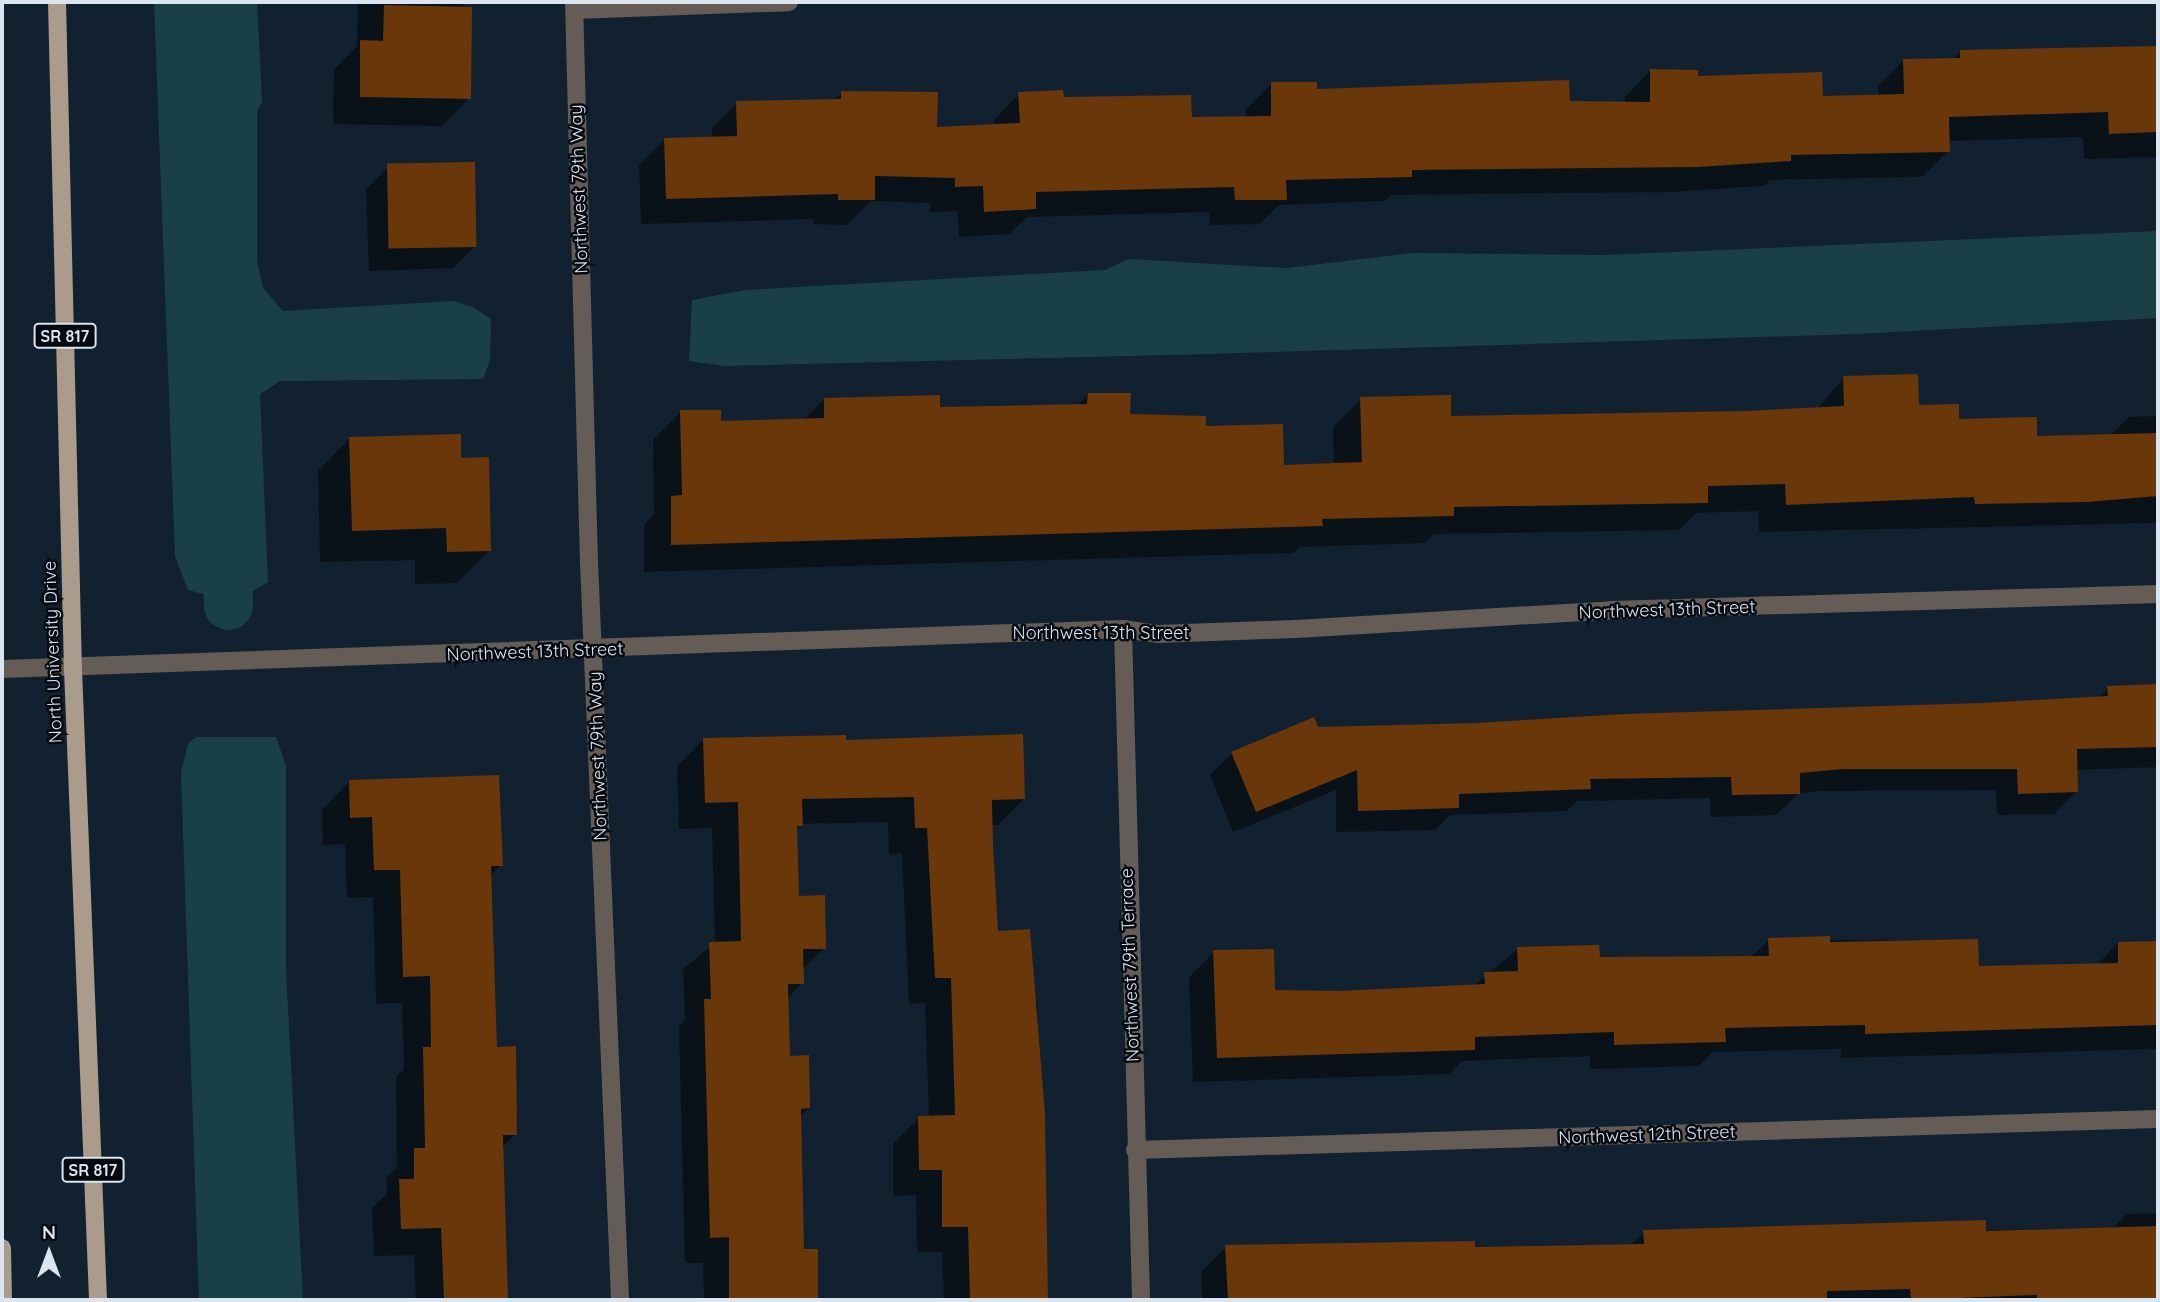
<!DOCTYPE html>
<html>
<head>
<meta charset="utf-8">
<style>
	body { margin:0 }
	#map { position:relative; width:2160px; height:1302px; overflow:hidden; background:#112130; font-family:Quicksand,sans-serif }
	div>[style] { position:absolute }
	.water>* { inset:0; background:#1a4047 }
	.shadow>* { inset:0; background:#0007 }
	.canal>* { height:49px; margin:-24.5px; padding:0 24.5px; transform-origin:24.5px; border-radius:24.5px; background:#1a4047 }
	.building>* { inset:0; background:#6a370b; transform-origin:0 0 }
	.minor>* { height:18px; margin:-9px; padding:0 9px; transform-origin:9px; border-radius:9px; background:#655d55 }
	.primary>* { height:18px; margin:-9px; padding:0 9px; transform-origin:9px; border-radius:9px; background:#ab9b8a }
	span { translate:-50% -50%; white-space:nowrap; text-align:center; line-height:1.15; -webkit-text-stroke:5px #050a11; paint-order:stroke }
	.shield-label span { padding:2px 5px; background:#050a11; border:2px solid; border-radius:5px; -webkit-text-stroke-width:0 }
	.shield-label { font-size:16px; color:#dbe5ef; font-weight:700 }
	.street-label { font-size:18px; color:#dbe5ef }
	.frame { position:absolute; inset:0; border:4px solid #dbe5ef; pointer-events:none }
	.north { position:absolute; left:14px; top:1218px; width:70px; height:70px; -webkit-text-stroke:5px #050a11; paint-order:stroke; rotate:0deg; font-size:19px; font-weight:700; line-height:28px; text-align:center; color:#dbe5ef }
	.north::after { content:''; display:block; margin:auto; width:24px; height:32px; background:#dbe5ef; clip-path:polygon(50% 0,100% 100%,50% 72%,0 100%) }
</style>
</head>
<body>
<div id="map">
	<div class="water">
		<div style="clip-path:polygon(154px 2px,257px 2px,262px 102px,257px 112px,257px 261px,263px 288px,283px 311px,453px 301px,473px 307px,491px 319px,490px 360px,483px 379px,280px 381px,260px 394px,268px 582px,250px 593px,219px 598px,188px 590px,175px 556px)"></div>
		<div style="clip-path:polygon(2158px 231px,2158px 318px,1857px 334px,1206px 354px,725px 366px,689px 361px,692px 300px,745px 290px,1105px 270px,1128px 259px,1287px 268px,1412px 253px,1605px 255px)"></div>
		<div style="clip-path:polygon(196px 737px,276px 737px,286px 766px,286px 969px,303px 1300px,199px 1300px,181px 772px,188px 744px)"></div>
	</div>
	<div class="shadow">
		<div style="clip-path:polygon(358px 2px,463px 2px,469px 98px,442px 126px,333px 124px,334px 70px,357px 46px)"></div>
		<div style="clip-path:polygon(2158px 47px,2158px 157px,2084px 159px,2083px 137px,1948px 141px,1948px 151px,1922px 177px,1770px 180px,1764px 186px,1670px 192px,1391px 195px,1384px 201px,1279px 205px,1259px 224px,1210px 225px,1209px 212px,1027px 217px,1009px 234px,959px 237px,958px 211px,930px 212px,930px 203px,871px 201px,847px 225px,813px 224px,813px 219px,641px 224px,639px 165px,665px 139px,712px 138px,712px 128px,737px 103px,833px 101px,842px 93px,935px 129px,994px 126px,994px 120px,1019px 94px,1190px 119px,1246px 118px,1246px 109px,1272px 83px,1316px 91px,1625px 104px,1625px 97px,1650px 71px,1821px 98px,1879px 96px,1878px 86px,1904px 60px,1952px 60px,1961px 51px)"></div>
		<div style="clip-path:polygon(388px 167px,475px 246px,453px 268px,369px 271px,366px 189px)"></div>
		<div style="clip-path:polygon(1844px 378px,1957px 420px,2036px 438px,2110px 436px,2129px 417px,2158px 416px,2158px 523px,1759px 532px,1758px 511px,1696px 513px,1679px 530px,1434px 534px,1424px 543px,1300px 547px,1293px 553px,644px 572px,644px 525px,654px 514px,653px 440px,681px 412px,719px 422px,803px 421px,824px 399px,938px 409px,1077px 406px,1088px 395px,1129px 416px,1204px 428px,1282px 467px,1334px 465px,1333px 427px,1361px 399px,1449px 418px,1816px 410px)"></div>
		<div style="clip-path:polygon(350px 438px,460px 460px,489px 551px,457px 583px,415px 584px,415px 560px,320px 562px,318px 471px)"></div>
		<div style="clip-path:polygon(2158px 686px,2158px 767px,2076px 770px,2076px 792px,2054px 814px,1997px 815px,1996px 790px,1819px 791px,1799px 793px,1776px 815px,1710px 817px,1710px 798px,1577px 801px,1567px 811px,1450px 815px,1435px 830px,1336px 832px,1336px 790px,1233px 832px,1210px 775px,1232px 753px,1317px 729px,1982px 705px,2098px 698px,2108px 688px)"></div>
		<div style="clip-path:polygon(703px 740px,844px 742px,1024px 799px,998px 825px,992px 825px,996px 933px,1032px 1002px,1037px 1002px,1046px 1300px,944px 1300px,942px 1252px,917px 1252px,916px 1195px,893px 1196px,893px 1144px,919px 1118px,929px 1118px,925px 1003px,909px 1004px,902px 853px,889px 854px,888px 822px,801px 824px,795px 831px,797px 898px,824px 948px,802px 970px,802px 983px,787px 999px,788px 1057px,809px 1108px,799px 1117px,802px 1251px,816px 1251px,818px 1300px,704px 1300px,703px 1263px,685px 1263px,679px 1027px,685px 1020px,683px 969px,715px 943px,712px 828px,679px 829px,677px 766px)"></div>
		<div style="clip-path:polygon(349px 782px,501px 865px,490px 876px,495px 1048px,515px 1134px,502px 1148px,506px 1300px,523px 1300px,416px 1300px,414px 1255px,374px 1256px,372px 1208px,387px 1194px,386px 1178px,397px 1167px,396px 1077px,404px 1069px,402px 1003px,376px 1004px,373px 897px,347px 898px,345px 844px,323px 845px,322px 810px)"></div>
		<div style="clip-path:polygon(1769px 940px,1976px 940px,1977px 968px,2097px 965px,2118px 943px,2158px 942px,2158px 1049px,1841px 1058px,1841px 1049px,1713px 1052px,1699px 1066px,1590px 1069px,1590px 1056px,1462px 1061px,1449px 1074px,1193px 1082px,1189px 977px,1214px 952px,1273px 992px,1338px 993px,1473px 986px,1518px 949px,1598px 959px,1750px 958px)"></div>
		<div style="clip-path:polygon(2158px 1213px,2158px 1300px,1202px 1300px,1201px 1272px,1226px 1247px,1630px 1246px,1644px 1232px,2112px 1229px,2127px 1214px)"></div>
	</div>
	<div class="canal">
		<div style="left:226px;top:531px;width:74px;rotate:88.5deg"></div>
	</div>
	<div class="building">
		<div style="clip-path:polygon(384px 5px,472px 7px,471px 99px,360px 97px,360px 40px,383px 41px)"></div>
		<div style="clip-path:polygon(2158px 46px,2158px 132px,2109px 134px,2108px 112px,1949px 117px,1950px 152px,1791px 155px,1791px 161px,1697px 167px,1412px 170px,1412px 177px,1286px 180px,1287px 200px,1235px 200px,1234px 187px,1036px 192px,1036px 209px,984px 212px,983px 186px,955px 187px,955px 178px,875px 176px,875px 200px,838px 200px,838px 194px,666px 199px,664px 138px,737px 136px,736px 101px,841px 99px,841px 91px,938px 92px,937px 127px,1020px 123px,1018px 92px,1063px 90px,1064px 97px,1191px 95px,1192px 117px,1271px 116px,1271px 82px,1317px 82px,1317px 89px,1569px 80px,1570px 101px,1650px 102px,1650px 69px,1698px 70px,1698px 76px,1822px 72px,1823px 96px,1904px 94px,1903px 59px,1960px 58px,1960px 50px)"></div>
		<div style="left:475px;top:162px;width:85px;height:88px;rotate:89deg"></div>
		<div style="clip-path:polygon(1918px 374px,1919px 405px,1959px 404px,1959px 419px,2037px 417px,2037px 436px,2158px 433px,2158px 496px,2087px 502px,1975px 504px,1974px 497px,1786px 505px,1785px 484px,1708px 486px,1708px 503px,1454px 507px,1454px 516px,1322px 519px,1323px 526px,671px 545px,671px 496px,682px 495px,680px 410px,721px 410px,721px 421px,824px 418px,824px 398px,940px 395px,940px 407px,1087px 404px,1088px 393px,1131px 393px,1130px 414px,1206px 416px,1206px 426px,1283px 424px,1284px 465px,1362px 462px,1360px 397px,1451px 395px,1451px 416px,1746px 411px,1844px 406px,1843px 376px)"></div>
		<div style="clip-path:polygon(461px 434px,461px 458px,489px 457px,491px 551px,447px 552px,446px 528px,352px 531px,349px 437px)"></div>
		<div style="clip-path:polygon(2158px 684px,2158px 747px,2077px 749px,2078px 792px,2018px 794px,2017px 769px,1842px 769px,1800px 773px,1800px 794px,1732px 795px,1731px 777px,1590px 779px,1591px 789px,1459px 794px,1459px 808px,1358px 811px,1357px 770px,1256px 812px,1231px 752px,1314px 717px,1318px 727px,1476px 723px,1625px 714px,1982px 703px,2108px 696px,2107px 686px)"></div>
		<div style="clip-path:polygon(1023px 734px,1025px 799px,992px 800px,993px 844px,998px 931px,1030px 929px,1045px 1114px,1048px 1300px,970px 1300px,968px 1227px,942px 1227px,942px 1170px,919px 1170px,918px 1116px,955px 1115px,951px 978px,935px 978px,927px 828px,915px 828px,914px 797px,802px 799px,803px 826px,797px 826px,799px 896px,825px 895px,826px 949px,803px 949px,804px 984px,788px 984px,790px 1056px,809px 1055px,810px 1108px,801px 1109px,804px 1249px,818px 1249px,818px 1300px,729px 1300px,729px 1237px,710px 1238px,704px 999px,711px 999px,709px 942px,741px 941px,738px 802px,705px 803px,703px 738px,846px 735px,846px 740px)"></div>
		<div style="clip-path:polygon(499px 775px,503px 866px,491px 866px,497px 1047px,516px 1046px,517px 1135px,503px 1135px,508px 1300px,444px 1300px,441px 1228px,401px 1229px,399px 1179px,414px 1179px,414px 1148px,425px 1148px,423px 1047px,431px 1047px,430px 976px,403px 977px,400px 870px,374px 870px,372px 817px,350px 818px,349px 780px)"></div>
		<div style="clip-path:polygon(1830px 936px,1830px 942px,1978px 939px,1979px 966px,2118px 963px,2118px 942px,2158px 941px,2158px 1025px,1865px 1034px,1865px 1025px,1725px 1028px,1726px 1042px,1614px 1045px,1614px 1032px,1475px 1037px,1475px 1050px,1217px 1058px,1213px 950px,1274px 949px,1275px 990px,1338px 991px,1485px 984px,1484px 972px,1518px 971px,1517px 947px,1599px 945px,1600px 957px,1769px 956px,1768px 938px)"></div>
		<div style="clip-path:polygon(1986px 1220px,1986px 1231px,2158px 1226px,2158px 1300px,2037px 1300px,2037px 1295px,1911px 1300px,1910px 1289px,1827px 1291px,1827px 1300px,1228px 1300px,1225px 1245px,1475px 1241px,1475px 1247px,1644px 1244px,1643px 1230px)"></div>
	</div>
	<div class="minor">
		<div style="left:574px;top:2px;width:560px;rotate:88.47deg"></div>
		<div style="left:589px;top:562px;width:739px;rotate:87.59deg"></div>
		<div style="left:575px;top:10px;width:214px;rotate:-2.1deg"></div>
		<div style="left:1123px;top:629px;width:671px;rotate:88.46deg"></div>
		<div style="left:2px;top:669px;width:1122px;rotate:-2.04deg"></div>
		<div style="left:1123px;top:629px;width:35px;rotate:8deg"></div>
		<div style="left:1158px;top:634px;width:138px;rotate:-2.1deg"></div>
		<div style="left:1296px;top:629px;width:317px;rotate:-3.4deg"></div>
		<div style="left:1612px;top:610px;width:546px;rotate:-1.68deg"></div>
		<div style="left:1135px;top:1150px;width:1023px;rotate:-1.74deg"></div>
	</div>
	<div class="primary">
		<div style="left:57px;top:2px;width:667px;rotate:88.63deg"></div>
		<div style="left:73px;top:669px;width:631px;rotate:87.73deg"></div>
		<div style="left:2px;top:1248px;width:52px;rotate:88.9deg"></div>
	</div>
	<div class="shield-label">
		<span style="left:65px;top:336px">SR 817</span>
		<span style="left:93px;top:1170px">SR 817</span>
	</div>
	<div class="street-label">
		<span style="left:579px;top:189px;rotate:-92deg">Northwest 79th Way</span>
		<span style="left:1667px;top:610px;rotate:-2deg">Northwest 13th Street</span>
		<span style="left:1101px;top:633px">Northwest 13th Street</span>
		<span style="left:53px;top:652px;rotate:-92deg">North University Drive</span>
		<span style="left:535px;top:652px;rotate:-2deg">Northwest 13th Street</span>
		<span style="left:598px;top:756px;rotate:-92deg">Northwest 79th Way</span>
		<span style="left:1130px;top:965px;rotate:-92deg">Northwest 79th Terrace</span>
		<span style="left:1647px;top:1135px;rotate:-2deg">Northwest 12th Street</span>
	</div>
	<div class="frame"></div>
	<div class="north">N</div>
</div>
</body>
</html>
